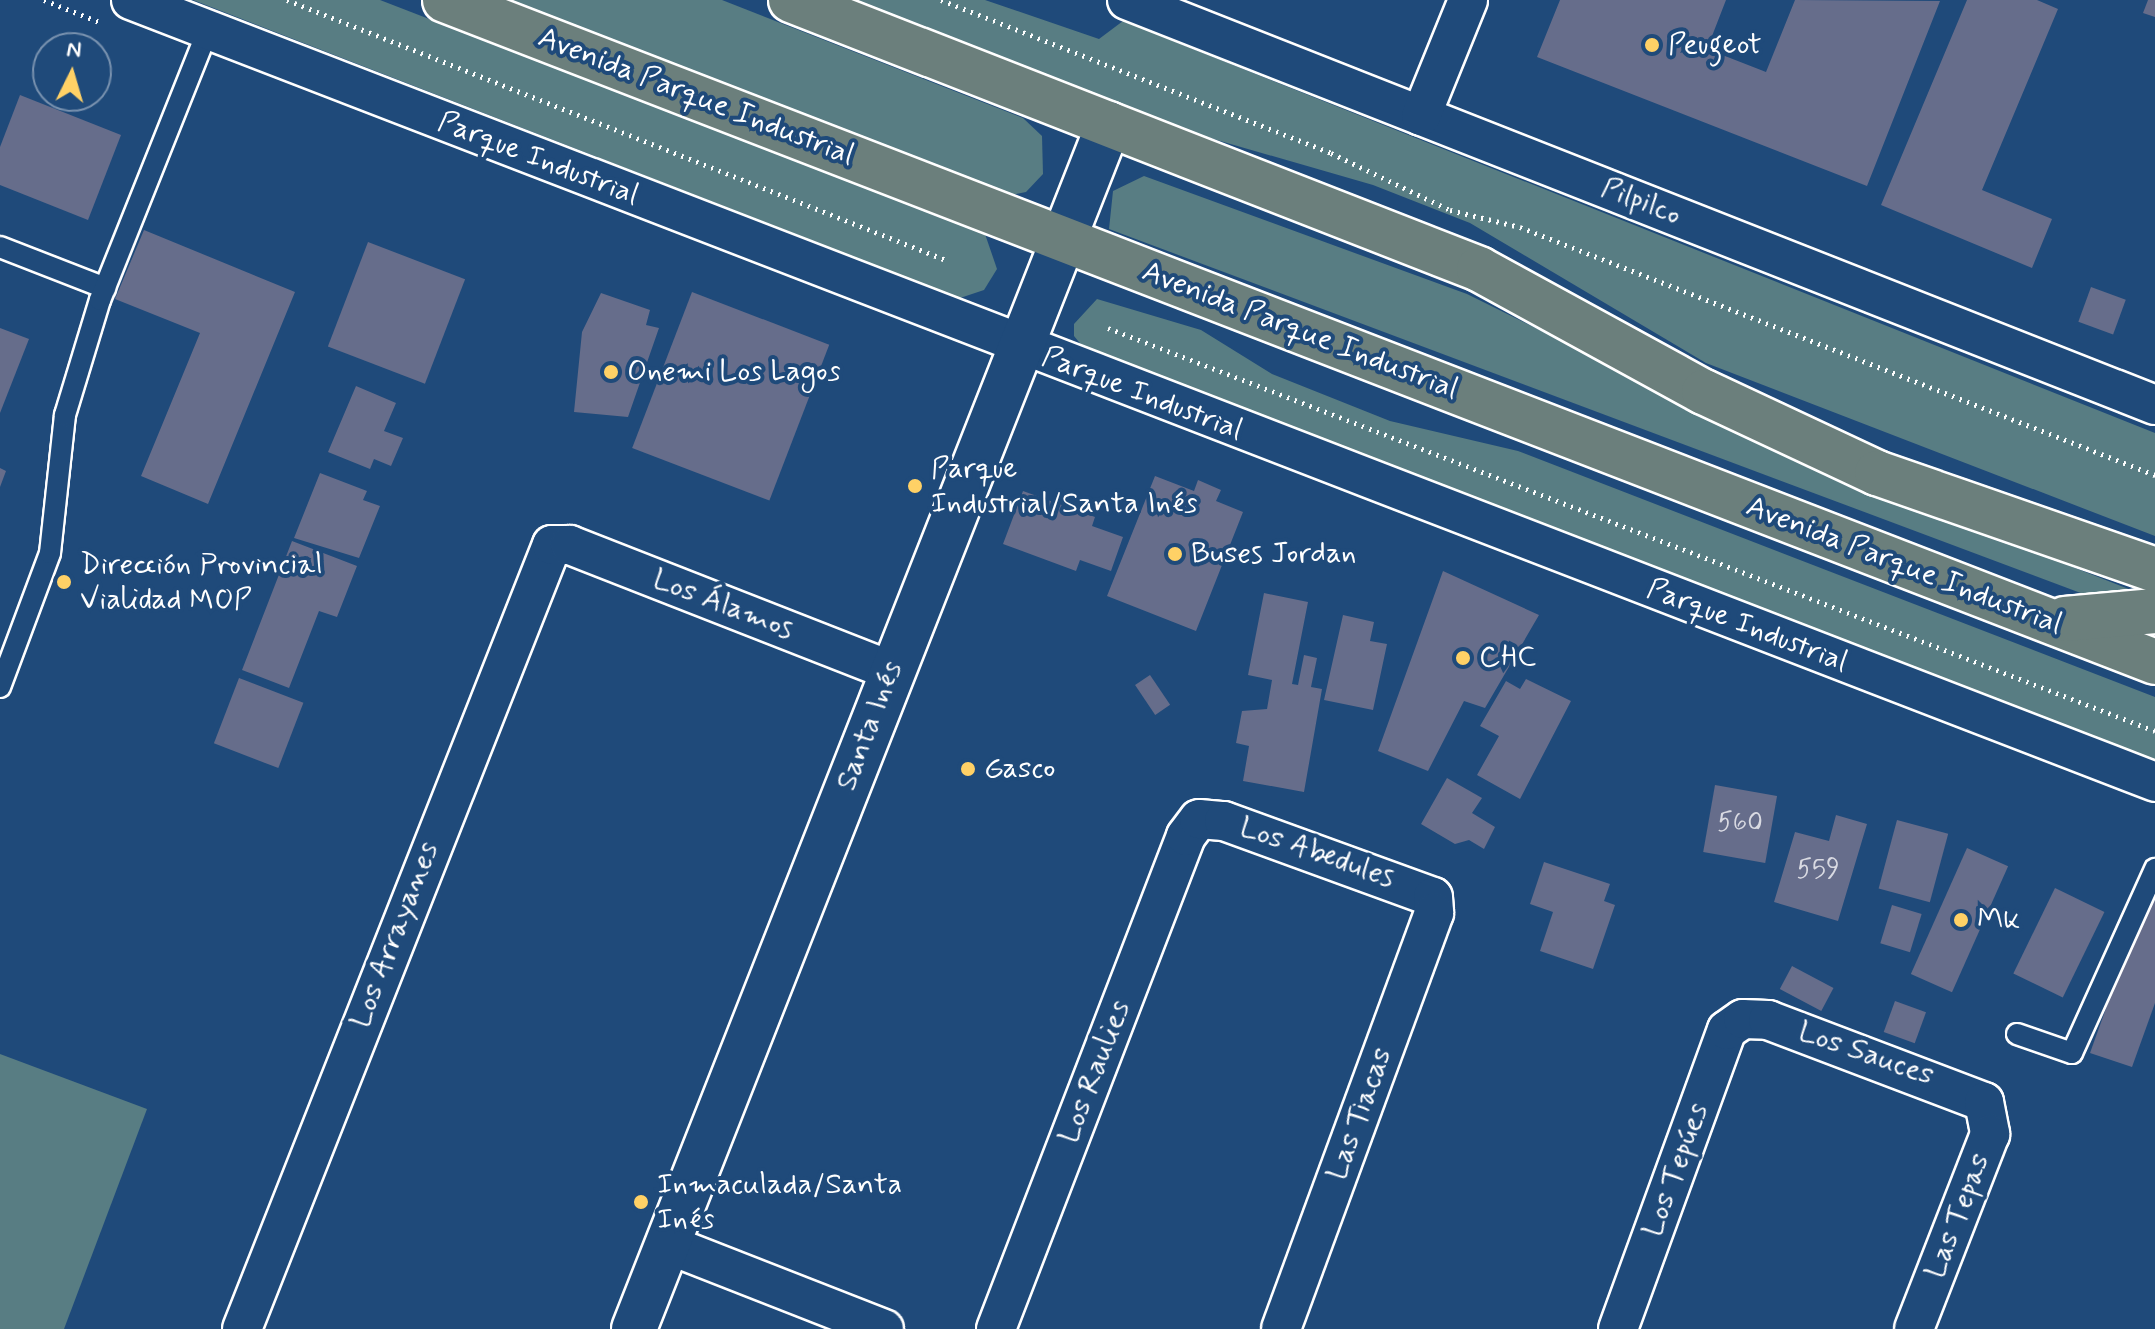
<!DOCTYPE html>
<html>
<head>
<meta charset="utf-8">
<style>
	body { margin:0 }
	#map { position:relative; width:2155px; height:1329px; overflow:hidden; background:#1f4a7a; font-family:Mynerve,sans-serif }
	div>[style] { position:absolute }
	.green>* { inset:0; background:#587d83 }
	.building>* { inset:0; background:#666d8b; transform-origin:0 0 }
	.path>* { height:5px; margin-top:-2.5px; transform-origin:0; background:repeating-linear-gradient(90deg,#fff 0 2px,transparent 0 8px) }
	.roads { filter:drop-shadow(2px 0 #fff) drop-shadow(-2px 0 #fff) drop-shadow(0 2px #fff) drop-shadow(0 -2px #fff) }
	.service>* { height:20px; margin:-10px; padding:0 10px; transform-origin:10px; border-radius:10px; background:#1f4a7a }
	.minor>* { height:38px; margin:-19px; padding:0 19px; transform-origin:19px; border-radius:19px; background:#1f4a7a }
	.secondary>* { height:44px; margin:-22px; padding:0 22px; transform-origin:22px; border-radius:22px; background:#1f4a7a }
	.trunk>* { height:44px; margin:-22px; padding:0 22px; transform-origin:22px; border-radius:22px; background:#6b7f7c }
	.dots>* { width:22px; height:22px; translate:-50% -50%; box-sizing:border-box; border:4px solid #1f4a7a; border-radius:50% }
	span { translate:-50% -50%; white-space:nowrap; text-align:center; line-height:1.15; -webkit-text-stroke:8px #1f4a7a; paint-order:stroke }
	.number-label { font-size:26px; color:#d9dae2 }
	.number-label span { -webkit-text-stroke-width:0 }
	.poi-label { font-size:30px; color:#fff }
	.left { translate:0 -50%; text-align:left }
	.street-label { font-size:30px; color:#fff }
	.north { position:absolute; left:32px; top:32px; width:80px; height:80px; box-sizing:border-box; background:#1f4a7a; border:2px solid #7992af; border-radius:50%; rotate:5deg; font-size:22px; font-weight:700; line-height:32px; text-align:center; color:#fff }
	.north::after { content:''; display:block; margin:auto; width:28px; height:36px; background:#ffd166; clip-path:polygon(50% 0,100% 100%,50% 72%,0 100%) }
</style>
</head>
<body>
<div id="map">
	<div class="green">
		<div style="clip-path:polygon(193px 0,380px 0,985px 234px,997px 269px,984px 290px,960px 298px)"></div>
		<div style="clip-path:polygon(489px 0,722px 0,1023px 118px,1042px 136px,1043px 174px,1026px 192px,1002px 197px)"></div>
		<div style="clip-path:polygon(852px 0,985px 0,1099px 39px,1123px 21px,2155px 433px,2155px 536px,1706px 363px,1470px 223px,1373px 185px,1203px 136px)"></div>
		<div style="clip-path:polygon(1144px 176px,1467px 294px,1803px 461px,2149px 597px,2118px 607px,1109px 229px,1113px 191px)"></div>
		<div style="clip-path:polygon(1097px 299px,1201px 330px,1272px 374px,1390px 421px,1518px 451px,2155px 697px,2155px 762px,1088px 353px,1074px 336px,1074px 324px)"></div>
		<div style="clip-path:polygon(0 1054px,147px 1109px,64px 1329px,0 1329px)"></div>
	</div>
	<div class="building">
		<div style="clip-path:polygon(1560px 0,1726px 0,1707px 49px,1766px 72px,1795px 0,1940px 1px,1867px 186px,1537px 57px)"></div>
		<div style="clip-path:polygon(1967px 0,2037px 0,2058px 9px,1982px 190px,2052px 219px,2032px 268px,1881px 205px)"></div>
		<div style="clip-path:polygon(2148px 0,2155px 0,2155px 17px,2143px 13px)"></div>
		<div style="clip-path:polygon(20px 95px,121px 135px,88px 220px,0 185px,0 147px)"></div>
		<div style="clip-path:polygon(144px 230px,295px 292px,208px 504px,141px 476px,200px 333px,115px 299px)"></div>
		<div style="left:368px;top:242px;width:104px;height:112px;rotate:21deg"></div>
		<div style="left:2091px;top:287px;width:37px;height:37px;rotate:20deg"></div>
		<div style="left:692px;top:292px;width:147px;height:167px;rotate:21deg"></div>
		<div style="clip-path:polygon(601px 293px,650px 310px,646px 325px,659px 328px,628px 417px,574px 412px,582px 332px)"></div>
		<div style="clip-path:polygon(0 328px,29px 339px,0 413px)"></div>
		<div style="clip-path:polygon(356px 386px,396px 403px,384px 431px,403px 438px,391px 466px,374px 459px,370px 469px,328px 452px)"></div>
		<div style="clip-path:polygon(0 468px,6px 471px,0 487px)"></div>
		<div style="clip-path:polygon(320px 473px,367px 491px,363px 500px,380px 506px,359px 558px,294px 538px)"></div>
		<div style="clip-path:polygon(1155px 476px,1194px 491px,1198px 480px,1221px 490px,1216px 501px,1243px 512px,1196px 631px,1107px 596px)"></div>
		<div style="clip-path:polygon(1023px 491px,1095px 517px,1092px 526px,1123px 537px,1111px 571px,1080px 560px,1076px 571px,1003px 544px)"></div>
		<div style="clip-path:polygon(292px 541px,357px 566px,337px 617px,319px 611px,289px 688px,242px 670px)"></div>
		<div style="clip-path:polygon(1443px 571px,1539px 615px,1485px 708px,1464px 701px,1428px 771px,1378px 751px)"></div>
		<div style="clip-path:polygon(1264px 593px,1308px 602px,1292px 684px,1298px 685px,1304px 655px,1317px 658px,1311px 687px,1322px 689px,1304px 792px,1243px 781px,1249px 746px,1236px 743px,1242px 711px,1267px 709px,1272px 680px,1248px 675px)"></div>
		<div style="clip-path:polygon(1343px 615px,1374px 622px,1370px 641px,1387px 644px,1373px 710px,1324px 700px)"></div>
		<div style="left:1150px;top:675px;width:36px;height:18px;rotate:56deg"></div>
		<div style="left:239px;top:678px;width:69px;height:70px;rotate:21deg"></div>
		<div style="clip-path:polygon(1526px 679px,1571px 701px,1520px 799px,1477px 775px,1499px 736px,1480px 726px,1506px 681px,1520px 689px)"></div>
		<div style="clip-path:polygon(1447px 778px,1482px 798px,1472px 813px,1495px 827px,1484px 849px,1469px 840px,1455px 844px,1421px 824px)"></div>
		<div style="left:1715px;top:785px;width:63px;height:68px;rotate:10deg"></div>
		<div style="clip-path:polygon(1836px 815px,1867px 824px,1838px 921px,1774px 902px,1795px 832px,1829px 841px)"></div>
		<div style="left:1897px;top:820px;width:53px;height:71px;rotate:15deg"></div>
		<div style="left:1967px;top:848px;width:45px;height:138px;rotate:24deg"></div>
		<div style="clip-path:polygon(1544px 862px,1610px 884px,1604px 901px,1615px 905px,1593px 969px,1540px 951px,1553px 912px,1530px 904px)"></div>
		<div style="clip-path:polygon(2155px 872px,2155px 1003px,2132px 1067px,2090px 1053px)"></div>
		<div style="left:2055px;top:888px;width:55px;height:95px;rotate:26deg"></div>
		<div style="left:1892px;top:905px;width:31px;height:40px;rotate:17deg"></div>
		<div style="left:1792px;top:966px;width:47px;height:26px;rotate:28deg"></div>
		<div style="left:1895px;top:1001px;width:33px;height:33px;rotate:20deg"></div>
	</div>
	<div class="path">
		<div style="left:44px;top:0;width:62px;rotate:21.6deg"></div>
		<div style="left:287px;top:0;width:708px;rotate:21.53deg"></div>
		<div style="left:941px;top:0;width:419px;rotate:21.4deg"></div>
		<div style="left:1331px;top:153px;width:132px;rotate:25.6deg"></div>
		<div style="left:1450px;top:210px;width:72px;rotate:13.7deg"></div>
		<div style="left:1520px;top:227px;width:682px;rotate:21.33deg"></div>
		<div style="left:1108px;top:328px;width:1122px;rotate:21.05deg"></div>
	</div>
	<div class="roads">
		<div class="service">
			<div style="left:0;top:247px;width:113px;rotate:21.3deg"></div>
			<div style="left:0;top:687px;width:143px;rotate:-69.5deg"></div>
			<div style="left:50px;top:553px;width:139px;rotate:-83.8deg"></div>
			<div style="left:65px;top:415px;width:120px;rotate:-73.1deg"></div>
			<div style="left:100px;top:300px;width:291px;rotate:-68.2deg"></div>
			<div style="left:2017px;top:1034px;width:58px;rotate:19.1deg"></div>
			<div style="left:2072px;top:1053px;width:202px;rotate:-65.7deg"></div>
		</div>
		<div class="minor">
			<div style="left:131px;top:0;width:2170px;rotate:21.12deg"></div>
			<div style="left:1127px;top:0;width:1105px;rotate:21.5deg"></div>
			<div style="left:1421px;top:116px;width:125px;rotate:-67.9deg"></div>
			<div style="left:667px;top:1244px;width:233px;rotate:21.4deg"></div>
			<div style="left:242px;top:1329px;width:843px;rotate:-68.43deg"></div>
			<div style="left:552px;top:545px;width:18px"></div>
			<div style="left:570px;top:545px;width:346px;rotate:21.4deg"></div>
			<div style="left:996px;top:1329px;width:528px;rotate:-68.92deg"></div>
			<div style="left:1186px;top:836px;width:21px;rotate:-53deg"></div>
			<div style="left:1199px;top:819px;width:25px;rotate:5deg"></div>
			<div style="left:1224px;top:821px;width:222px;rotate:20deg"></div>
			<div style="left:1433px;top:897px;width:16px;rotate:86deg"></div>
			<div style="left:1434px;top:913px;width:443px;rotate:110.2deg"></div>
			<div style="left:1618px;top:1329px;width:318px;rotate:-70deg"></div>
			<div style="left:1727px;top:1030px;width:19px;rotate:-35deg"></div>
			<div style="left:1743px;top:1019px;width:25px;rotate:2deg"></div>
			<div style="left:1768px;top:1020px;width:231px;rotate:20.8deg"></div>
			<div style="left:1984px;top:1102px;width:33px;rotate:79deg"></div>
			<div style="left:1990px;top:1134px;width:209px;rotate:111.3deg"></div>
		</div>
		<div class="secondary">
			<div style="left:634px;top:1329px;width:1295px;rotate:-68.49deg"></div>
		</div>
		<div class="trunk">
			<div style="left:445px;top:0;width:1834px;rotate:21.16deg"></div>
			<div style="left:791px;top:0;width:739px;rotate:21.35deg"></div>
			<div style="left:1479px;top:269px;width:256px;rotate:28.7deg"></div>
			<div style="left:1704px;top:392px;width:191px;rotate:25.1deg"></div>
			<div style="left:1877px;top:473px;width:294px;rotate:19.2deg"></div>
			<div style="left:2065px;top:619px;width:90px;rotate:-5.1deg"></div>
		</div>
	</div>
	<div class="dots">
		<div style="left:1652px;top:45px;background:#ffd166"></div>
		<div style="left:611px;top:372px;background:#ffd166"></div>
		<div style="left:915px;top:486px;background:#ffd166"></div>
		<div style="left:1175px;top:554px;background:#ffd166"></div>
		<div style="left:64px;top:582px;background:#ffd166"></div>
		<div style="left:1463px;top:658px;background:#ffd166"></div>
		<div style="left:968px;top:769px;background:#ffd166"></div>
		<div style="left:1961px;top:920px;background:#ffd166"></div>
		<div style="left:641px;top:1202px;background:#ffd166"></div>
	</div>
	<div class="number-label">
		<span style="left:1740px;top:824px">560</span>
		<span style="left:1818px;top:871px">559</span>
	</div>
	<div class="poi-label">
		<span class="left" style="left:1668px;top:45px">Peugeot</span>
		<span class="left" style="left:627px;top:372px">Onemi Los Lagos</span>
		<span class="left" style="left:931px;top:486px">Parque<br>Industrial/Santa Inés</span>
		<span class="left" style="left:1191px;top:554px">Buses Jordan</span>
		<span class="left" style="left:80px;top:582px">Dirección Provincial<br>Vialidad MOP</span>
		<span class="left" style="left:1479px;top:658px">CHC</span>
		<span class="left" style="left:984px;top:769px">Gasco</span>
		<span class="left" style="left:1977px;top:920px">Mk</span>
		<span class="left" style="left:657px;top:1202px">Inmaculada/Santa<br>Inés</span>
	</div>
	<div class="street-label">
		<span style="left:696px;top:97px;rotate:21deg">Avenida Parque Industrial</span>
		<span style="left:538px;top:159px;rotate:21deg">Parque Industrial</span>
		<span style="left:1641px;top:202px;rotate:22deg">Pilpilco</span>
		<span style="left:1300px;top:331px;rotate:21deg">Avenida Parque Industrial</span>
		<span style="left:1142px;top:394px;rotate:21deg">Parque Industrial</span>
		<span style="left:1904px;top:566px;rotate:21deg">Avenida Parque Industrial</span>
		<span style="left:723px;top:605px;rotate:21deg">Los Álamos</span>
		<span style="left:1747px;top:626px;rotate:21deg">Parque Industrial</span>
		<span style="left:870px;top:726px;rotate:-69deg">Santa Inés</span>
		<span style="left:1317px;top:853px;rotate:19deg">Los Abedules</span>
		<span style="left:395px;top:935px;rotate:-69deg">Los Arrayanes</span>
		<span style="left:1866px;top:1054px;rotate:19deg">Los Sauces</span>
		<span style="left:1095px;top:1072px;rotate:-69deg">Los Raulies</span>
		<span style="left:1360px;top:1114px;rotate:-70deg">Las Tiacas</span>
		<span style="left:1676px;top:1170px;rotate:-70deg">Los Tepúes</span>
		<span style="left:1958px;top:1216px;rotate:-69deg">Las Tepas</span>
	</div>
	<div class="north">N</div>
</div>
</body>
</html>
